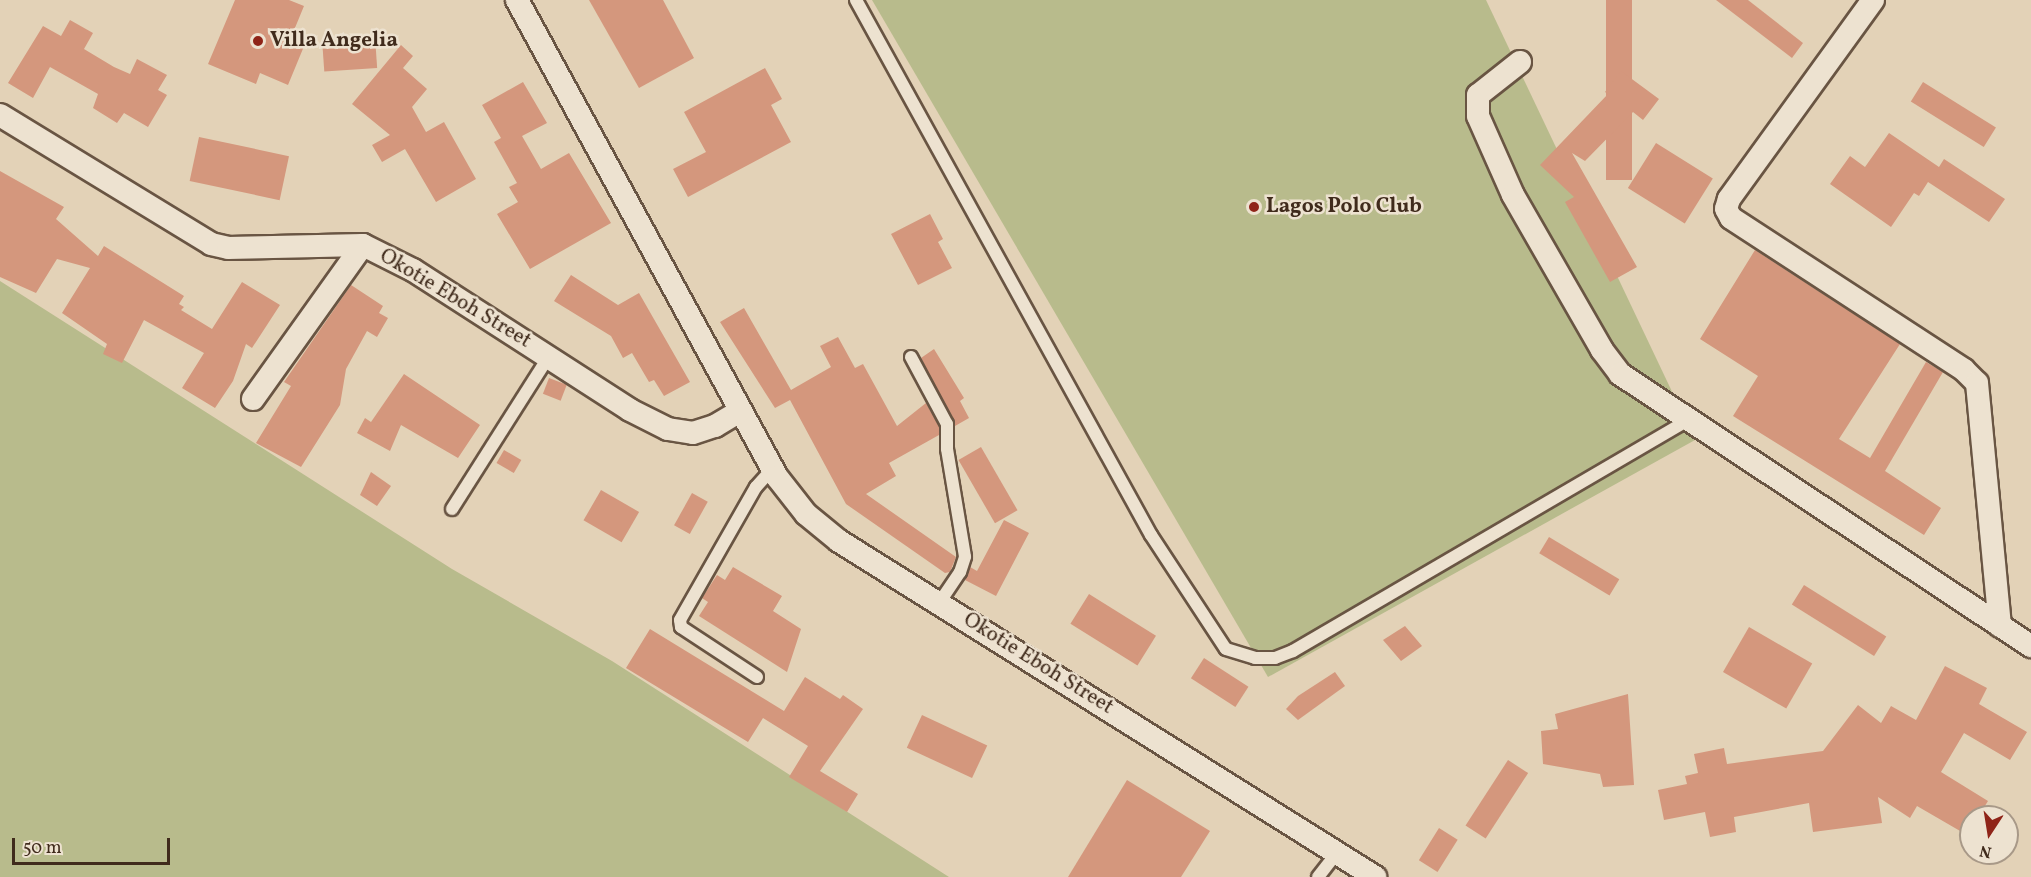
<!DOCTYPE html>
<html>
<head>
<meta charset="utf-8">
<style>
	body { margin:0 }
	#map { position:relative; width:2031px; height:877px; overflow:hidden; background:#e3d2b7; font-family:Vollkorn,serif }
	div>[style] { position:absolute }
	.green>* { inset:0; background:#b8bb8c }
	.building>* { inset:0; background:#d4977d; transform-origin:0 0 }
	.roads { filter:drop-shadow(2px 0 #695543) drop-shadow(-2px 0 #695543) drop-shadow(0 2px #695543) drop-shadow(0 -2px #695543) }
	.service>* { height:12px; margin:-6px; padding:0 6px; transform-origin:6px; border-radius:6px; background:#ede2d0 }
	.minor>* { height:22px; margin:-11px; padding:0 11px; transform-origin:11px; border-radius:11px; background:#ede2d0 }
	.dots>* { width:16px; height:16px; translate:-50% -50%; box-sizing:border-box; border:3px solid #ede2d0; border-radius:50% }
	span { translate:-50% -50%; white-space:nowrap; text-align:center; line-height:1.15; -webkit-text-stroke:5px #ede2d0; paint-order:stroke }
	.poi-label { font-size:21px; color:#402b1c; font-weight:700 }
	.left { translate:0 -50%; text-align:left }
	.street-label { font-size:21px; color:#402b1c }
	.north { position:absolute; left:1959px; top:805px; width:60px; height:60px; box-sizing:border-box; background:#ede2d0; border:2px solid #a89988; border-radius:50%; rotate:192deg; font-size:16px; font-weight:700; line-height:24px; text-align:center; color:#402b1c }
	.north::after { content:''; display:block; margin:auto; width:21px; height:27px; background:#8f2418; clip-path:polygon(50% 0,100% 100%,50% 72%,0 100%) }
	.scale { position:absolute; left:12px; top:838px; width:158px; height:27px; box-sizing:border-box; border:3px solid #402b1c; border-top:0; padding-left:8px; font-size:18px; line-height:21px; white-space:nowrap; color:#402b1c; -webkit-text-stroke:4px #ede2d0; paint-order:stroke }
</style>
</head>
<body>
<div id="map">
	<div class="green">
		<div style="clip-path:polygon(872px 0,1486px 0,1695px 440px,1268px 677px)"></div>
		<div style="clip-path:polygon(0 281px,452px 569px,612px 661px,949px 877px,0 877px)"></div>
	</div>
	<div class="building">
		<div style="clip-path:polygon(235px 0,289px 0,304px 6px,290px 40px,307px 39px,288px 85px,260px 73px,256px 84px,208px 64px)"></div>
		<div style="clip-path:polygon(589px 0,663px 0,694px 58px,639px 88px)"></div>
		<div style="left:1606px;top:0;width:26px;height:180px"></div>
		<div style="clip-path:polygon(1716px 0,1748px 0,1803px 43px,1792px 58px)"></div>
		<div style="clip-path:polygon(70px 20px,93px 33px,84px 49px,114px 67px,130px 74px,137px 59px,167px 75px,158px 90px,167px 95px,148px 127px,124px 113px,117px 123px,93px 108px,98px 94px,50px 67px,33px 98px,8px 83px,43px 26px,61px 36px)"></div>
		<div style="left:375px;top:37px;width:31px;height:53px;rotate:86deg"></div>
		<div style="clip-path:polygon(401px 45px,413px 56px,403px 68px,427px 89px,412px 107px,426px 132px,444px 122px,476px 179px,436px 202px,405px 149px,382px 162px,372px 145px,390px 135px,352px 104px)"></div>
		<div style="clip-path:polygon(765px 68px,782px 99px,771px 105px,791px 142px,688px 197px,673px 169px,706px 152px,684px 112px)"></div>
		<div style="clip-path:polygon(1621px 71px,1659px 99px,1643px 120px,1633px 112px,1585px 161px,1572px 153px,1637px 267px,1610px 282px,1565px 202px,1574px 197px,1540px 165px,1608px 94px,1605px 92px)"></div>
		<div style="clip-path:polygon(523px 82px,547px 123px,522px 136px,541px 169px,569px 153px,611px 223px,530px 269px,497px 214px,518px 202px,509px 187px,517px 183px,494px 142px,501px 138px,482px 105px)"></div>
		<div style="left:1923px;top:82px;width:86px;height:23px;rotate:32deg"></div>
		<div style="clip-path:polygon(1889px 133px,1939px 167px,1944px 159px,2005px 199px,1989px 222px,1928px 182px,1919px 196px,1914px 193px,1891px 227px,1830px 184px,1850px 156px,1865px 167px)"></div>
		<div style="left:199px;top:137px;width:92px;height:45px;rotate:12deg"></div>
		<div style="left:1656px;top:143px;width:67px;height:53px;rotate:32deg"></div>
		<div style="clip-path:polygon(0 171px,64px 207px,56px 219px,98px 256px,104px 246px,184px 296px,179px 304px,184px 307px,181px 310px,212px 329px,242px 282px,280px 305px,252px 348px,246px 344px,233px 381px,215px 408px,182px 388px,204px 353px,144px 320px,122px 363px,103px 354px,107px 344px,62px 313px,90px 268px,57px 259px,36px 293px,0 277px)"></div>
		<div style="clip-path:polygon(930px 214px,943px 239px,938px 242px,952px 268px,918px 285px,891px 234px)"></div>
		<div style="clip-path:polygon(1755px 250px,1900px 344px,1839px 439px,1870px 458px,1926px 362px,1943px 372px,1885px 471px,1941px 508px,1924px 535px,1733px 416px,1758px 376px,1700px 339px)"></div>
		<div style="clip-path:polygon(571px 275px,618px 305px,639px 293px,690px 382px,664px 396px,654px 380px,649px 382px,632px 353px,623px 358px,611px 336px,554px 301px)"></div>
		<div style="clip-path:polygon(351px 285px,383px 306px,379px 313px,388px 318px,377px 337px,367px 331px,346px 369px,340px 405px,301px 467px,256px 443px,291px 386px,284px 382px)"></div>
		<div style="clip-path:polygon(744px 308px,791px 390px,831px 367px,820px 346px,838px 337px,855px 368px,863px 364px,897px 426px,926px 403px,939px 426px,939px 435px,889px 463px,896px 476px,866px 494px,956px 557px,950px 572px,945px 573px,846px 504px,790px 400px,775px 408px,720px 322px)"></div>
		<div style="clip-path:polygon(934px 349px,964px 398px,960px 401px,969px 418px,955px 426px,921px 358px)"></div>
		<div style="clip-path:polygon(404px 374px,480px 425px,458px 458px,401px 425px,390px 451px,357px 433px,365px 418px,371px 422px)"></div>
		<div style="left:549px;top:378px;width:19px;height:17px;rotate:21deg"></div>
		<div style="left:981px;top:447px;width:73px;height:26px;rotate:60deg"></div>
		<div style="left:504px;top:450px;width:20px;height:15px;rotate:30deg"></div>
		<div style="clip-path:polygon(371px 472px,391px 486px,377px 506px,360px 495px)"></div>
		<div style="left:601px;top:490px;width:44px;height:35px;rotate:30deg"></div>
		<div style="left:692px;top:493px;width:18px;height:37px;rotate:29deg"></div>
		<div style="clip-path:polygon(1004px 520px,1029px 533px,996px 596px,965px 580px,970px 567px,977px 571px)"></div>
		<div style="left:1549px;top:537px;width:82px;height:19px;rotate:31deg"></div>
		<div style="clip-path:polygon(733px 567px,782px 596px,773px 611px,801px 629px,787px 672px,699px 616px,708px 602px,702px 598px,717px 575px,725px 580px)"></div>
		<div style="left:1804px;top:585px;width:97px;height:23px;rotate:32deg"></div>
		<div style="left:1089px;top:594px;width:79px;height:35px;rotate:32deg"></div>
		<div style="clip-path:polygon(1405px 626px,1422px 646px,1401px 661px,1383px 640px)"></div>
		<div style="left:1749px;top:627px;width:73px;height:52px;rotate:30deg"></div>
		<div style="clip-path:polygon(650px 629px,784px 711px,805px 677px,840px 699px,843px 695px,863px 709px,820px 771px,858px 794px,847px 812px,789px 777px,808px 746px,763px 718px,748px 742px,626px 668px)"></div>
		<div style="left:1204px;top:658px;width:53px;height:24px;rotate:33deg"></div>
		<div style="clip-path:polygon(1945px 666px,1987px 688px,1979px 704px,2027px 732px,2010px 760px,1964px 733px,1941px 772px,1988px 801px,1978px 817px,1971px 817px,1967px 835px,1917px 806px,1910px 818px,1878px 797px,1882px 823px,1813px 832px,1809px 803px,1734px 817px,1736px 832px,1710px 837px,1705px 812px,1664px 820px,1658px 790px,1687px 784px,1685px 776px,1698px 773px,1694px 754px,1724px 748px,1727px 764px,1823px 751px,1858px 705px,1881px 723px,1891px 706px,1916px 720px)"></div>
		<div style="clip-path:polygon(1335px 672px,1345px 686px,1298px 720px,1286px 709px,1298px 696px)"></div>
		<div style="clip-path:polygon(1628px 694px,1634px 785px,1603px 787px,1600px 774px,1543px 764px,1541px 731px,1558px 729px,1555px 714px)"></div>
		<div style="left:922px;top:715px;width:72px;height:36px;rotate:25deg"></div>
		<div style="left:1508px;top:760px;width:24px;height:78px;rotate:33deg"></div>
		<div style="clip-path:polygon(1127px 780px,1210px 831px,1181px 877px,1068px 877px)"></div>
		<div style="left:1439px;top:828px;width:22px;height:38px;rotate:32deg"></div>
	</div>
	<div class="roads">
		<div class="service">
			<div style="left:856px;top:0;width:611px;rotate:61.13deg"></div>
			<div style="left:1151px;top:535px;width:136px;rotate:56.7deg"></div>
			<div style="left:1226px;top:649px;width:30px;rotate:17deg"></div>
			<div style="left:1255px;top:658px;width:20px"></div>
			<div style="left:1275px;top:658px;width:19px;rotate:-21deg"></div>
			<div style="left:1293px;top:651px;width:458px;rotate:-30.3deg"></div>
			<div style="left:911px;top:357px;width:76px;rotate:61.8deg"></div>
			<div style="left:947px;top:424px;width:25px;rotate:90deg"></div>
			<div style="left:947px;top:449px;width:109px;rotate:80.5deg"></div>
			<div style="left:965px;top:557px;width:16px;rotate:108deg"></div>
			<div style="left:960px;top:572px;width:36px;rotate:124deg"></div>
			<div style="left:452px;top:509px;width:181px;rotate:-57.6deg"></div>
			<div style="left:757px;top:677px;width:91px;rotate:-146.7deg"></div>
			<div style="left:681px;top:627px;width:7px;rotate:-98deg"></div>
			<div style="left:680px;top:620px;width:153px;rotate:-60.3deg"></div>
			<div style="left:756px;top:487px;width:24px;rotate:-48deg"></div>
			<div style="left:1318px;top:877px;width:31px;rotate:-52deg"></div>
		</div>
		<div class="minor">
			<div style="left:517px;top:0;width:543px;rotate:61.41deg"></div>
			<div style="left:777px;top:477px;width:47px;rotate:51.9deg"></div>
			<div style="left:806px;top:514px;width:43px;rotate:39.3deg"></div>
			<div style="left:839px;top:541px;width:633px;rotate:32.08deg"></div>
			<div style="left:1873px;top:0;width:246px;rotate:125.9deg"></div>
			<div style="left:1729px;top:199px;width:10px;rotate:107deg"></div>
			<div style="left:1726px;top:209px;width:10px;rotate:61deg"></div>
			<div style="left:1731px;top:218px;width:278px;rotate:33.1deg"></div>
			<div style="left:1964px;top:370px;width:18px;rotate:45deg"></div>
			<div style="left:1977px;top:383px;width:244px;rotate:84.6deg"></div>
			<div style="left:1520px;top:62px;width:53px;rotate:141.8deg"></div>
			<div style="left:1478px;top:95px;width:21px;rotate:90deg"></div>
			<div style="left:1478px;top:116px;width:86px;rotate:66.1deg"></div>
			<div style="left:1513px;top:195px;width:179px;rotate:60.1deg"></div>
			<div style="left:1602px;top:350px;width:30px;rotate:53deg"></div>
			<div style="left:1620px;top:374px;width:493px;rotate:33.5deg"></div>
			<div style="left:0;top:115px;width:247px;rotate:31.4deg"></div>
			<div style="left:211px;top:244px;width:17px;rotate:13deg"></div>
			<div style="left:228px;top:248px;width:135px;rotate:-1.3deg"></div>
			<div style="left:363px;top:245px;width:56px;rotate:26.6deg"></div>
			<div style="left:413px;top:270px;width:258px;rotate:32.8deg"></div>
			<div style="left:630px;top:410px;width:42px;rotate:26.6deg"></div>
			<div style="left:668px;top:429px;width:25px;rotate:9deg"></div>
			<div style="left:693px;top:433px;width:23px;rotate:-18deg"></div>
			<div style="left:715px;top:426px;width:29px;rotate:-31deg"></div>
			<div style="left:253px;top:399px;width:189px;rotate:-54.5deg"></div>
		</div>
	</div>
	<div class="dots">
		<div style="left:258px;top:41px;background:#8f2418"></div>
		<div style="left:1254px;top:207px;background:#8f2418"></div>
	</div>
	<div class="poi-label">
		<span class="left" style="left:270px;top:41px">Villa Angelia</span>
		<span class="left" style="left:1266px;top:207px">Lagos Polo Club</span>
	</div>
	<div class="street-label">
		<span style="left:455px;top:299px;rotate:31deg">Okotie Eboh Street</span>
		<span style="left:1038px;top:664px;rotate:32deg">Okotie Eboh Street</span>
	</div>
	<div class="north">N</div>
	<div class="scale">50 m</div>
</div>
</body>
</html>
